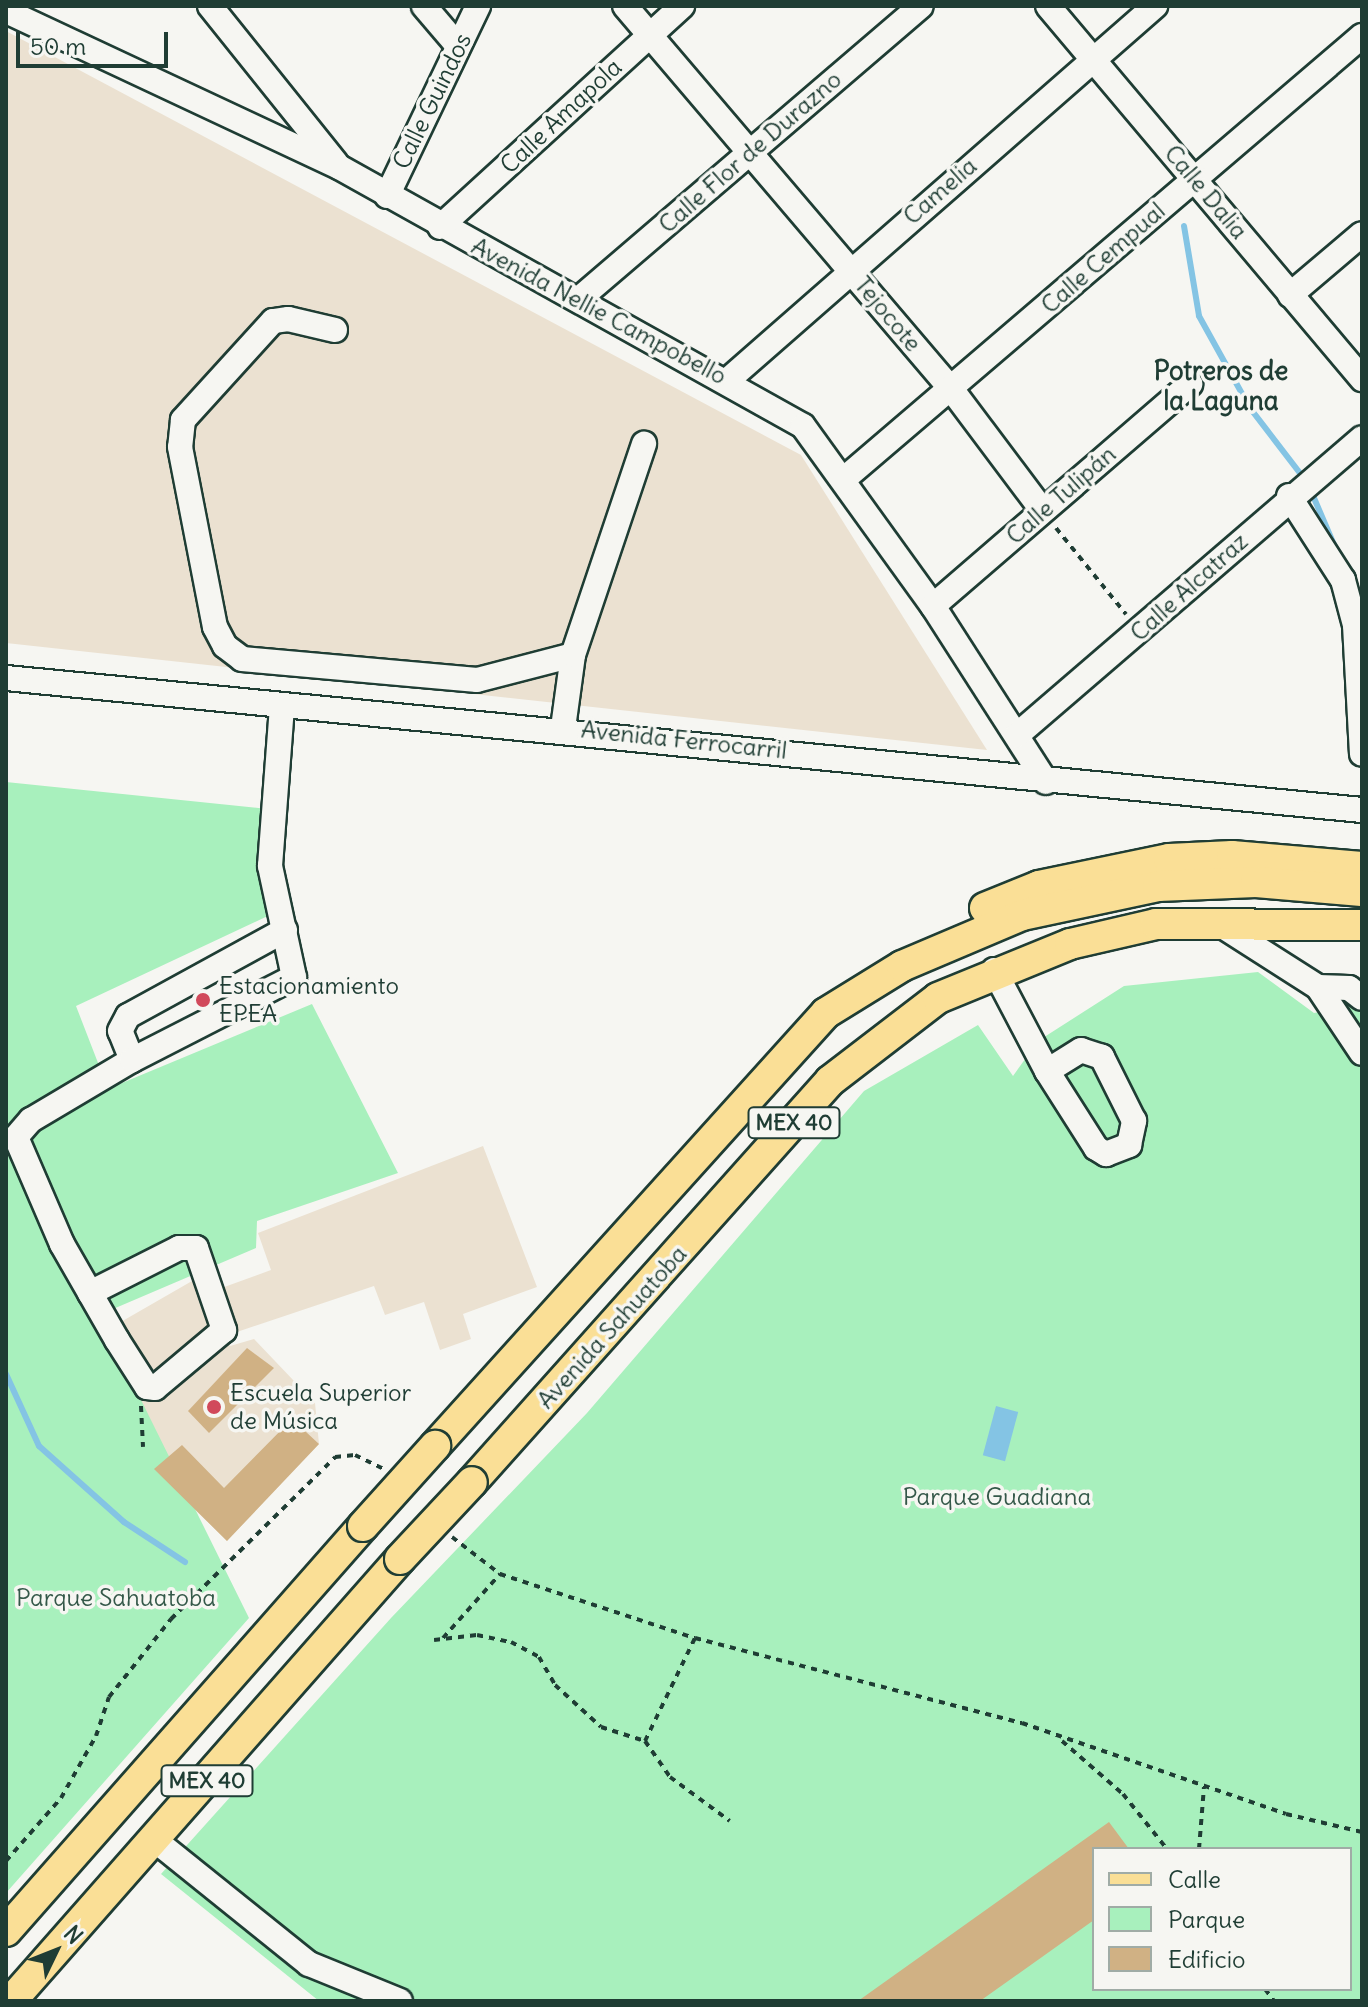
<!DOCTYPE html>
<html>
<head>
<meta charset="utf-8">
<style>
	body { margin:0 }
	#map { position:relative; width:1368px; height:2007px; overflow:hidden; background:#f6f6f2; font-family:Delius,sans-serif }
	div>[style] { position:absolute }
	.built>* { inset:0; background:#ebe1d1 }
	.green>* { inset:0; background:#a8f0bd }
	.water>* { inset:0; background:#84c4e4; transform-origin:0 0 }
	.stream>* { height:6px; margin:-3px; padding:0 3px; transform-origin:3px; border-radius:3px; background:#84c4e4 }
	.building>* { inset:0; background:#d0b184 }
	.path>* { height:4px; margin-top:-2px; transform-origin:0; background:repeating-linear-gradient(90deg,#1f3d34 0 6px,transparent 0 12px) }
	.roads { filter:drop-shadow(2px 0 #1f3d34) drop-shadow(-2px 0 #1f3d34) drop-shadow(0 2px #1f3d34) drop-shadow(0 -2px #1f3d34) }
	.minor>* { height:24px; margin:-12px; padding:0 12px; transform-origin:12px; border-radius:12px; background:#f6f6f2 }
	.major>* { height:30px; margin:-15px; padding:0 15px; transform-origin:15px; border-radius:15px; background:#fadf96 }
	.bridges { filter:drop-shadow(2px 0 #1f3d34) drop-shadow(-2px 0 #1f3d34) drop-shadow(0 2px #1f3d34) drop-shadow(0 -2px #1f3d34) }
	.major-bridge>* { height:30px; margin:-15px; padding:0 15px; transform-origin:15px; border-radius:15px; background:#fadf96 }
	.dots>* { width:22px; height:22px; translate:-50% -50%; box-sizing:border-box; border:4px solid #f6f6f2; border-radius:50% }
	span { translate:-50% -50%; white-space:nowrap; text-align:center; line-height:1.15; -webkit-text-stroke:7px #f6f6f2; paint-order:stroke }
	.shield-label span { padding:2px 6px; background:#f6f6f2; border:2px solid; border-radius:6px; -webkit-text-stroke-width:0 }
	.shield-label { font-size:22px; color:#1f3d34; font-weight:700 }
	.street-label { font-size:24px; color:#1f3d34 }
	.poi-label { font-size:24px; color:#1f3d34 }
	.left { translate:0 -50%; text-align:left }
	.park-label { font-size:24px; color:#345849 }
	.neighbourhood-label { font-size:26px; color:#1f3d34; font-weight:700 }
	.frame { position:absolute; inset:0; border:8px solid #1f3d34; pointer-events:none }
	.legend { position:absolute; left:1092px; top:1847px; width:260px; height:144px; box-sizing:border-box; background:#f6f6f2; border:2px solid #a0aca6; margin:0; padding:10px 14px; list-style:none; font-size:24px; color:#1f3d34 }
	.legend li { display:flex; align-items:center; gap:16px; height:40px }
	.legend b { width:40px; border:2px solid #a0aca6 }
	.north { position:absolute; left:16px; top:1911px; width:80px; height:80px; -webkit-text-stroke:6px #f6f6f2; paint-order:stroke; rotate:47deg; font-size:22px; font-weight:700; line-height:32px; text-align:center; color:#1f3d34 }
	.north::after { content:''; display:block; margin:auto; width:28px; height:36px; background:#1f3d34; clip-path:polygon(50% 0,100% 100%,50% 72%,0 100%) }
	.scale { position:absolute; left:16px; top:32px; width:152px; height:36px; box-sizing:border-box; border:4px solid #1f3d34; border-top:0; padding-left:10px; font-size:24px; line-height:28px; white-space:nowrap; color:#1f3d34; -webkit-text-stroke:6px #f6f6f2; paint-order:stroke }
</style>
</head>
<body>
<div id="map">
	<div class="built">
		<div style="clip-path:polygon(6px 31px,801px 455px,987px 750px,6px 643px)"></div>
		<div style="clip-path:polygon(483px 1146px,537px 1287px,463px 1314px,471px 1339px,440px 1350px,424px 1302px,385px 1315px,374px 1286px,231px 1334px,216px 1290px,271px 1270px,258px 1233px)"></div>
		<div style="clip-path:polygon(192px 1281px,230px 1346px,254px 1339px,315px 1403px,319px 1444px,227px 1541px,154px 1469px,93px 1338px)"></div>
	</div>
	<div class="green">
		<div style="clip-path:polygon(6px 782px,277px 810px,289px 906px,76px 1006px,100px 1068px,21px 1125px,312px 1004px,398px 1173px,257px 1221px,256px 1248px,99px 1315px,249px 1618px,6px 1893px)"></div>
		<div style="clip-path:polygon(evenodd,1258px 972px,1314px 1013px,1362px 1004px,1362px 2001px,319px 2001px,161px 1874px,391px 1618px,587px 1413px,864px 1091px,978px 1025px,1013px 1076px,1038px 1041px,1124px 986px,1258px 972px,1094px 1849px,1350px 1849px,1350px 1989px,1094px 1989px,1094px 1849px)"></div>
	</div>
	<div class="water">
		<div style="left:996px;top:1406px;width:23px;height:51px;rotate:15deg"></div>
	</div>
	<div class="stream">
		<div style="left:1184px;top:226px;width:91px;rotate:80.5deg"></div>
		<div style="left:1199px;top:316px;width:105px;rotate:61deg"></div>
		<div style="left:1250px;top:408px;width:92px;rotate:52.5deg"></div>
		<div style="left:1311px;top:491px;width:61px;rotate:66.8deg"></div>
		<div style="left:6px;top:1374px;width:79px;rotate:65.4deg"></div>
		<div style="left:39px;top:1446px;width:114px;rotate:41.8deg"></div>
		<div style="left:124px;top:1522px;width:73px;rotate:33.3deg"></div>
	</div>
	<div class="building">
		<div style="clip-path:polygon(247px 1348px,274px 1368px,209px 1433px,188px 1411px)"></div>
		<div style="clip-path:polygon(292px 1419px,319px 1444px,227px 1541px,154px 1469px,182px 1445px,224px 1488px)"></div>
		<div style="clip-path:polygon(1109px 1822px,1129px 1849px,1094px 1849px,1094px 1920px,980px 2001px,858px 2001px)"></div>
	</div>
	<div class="path">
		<div style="left:1056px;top:528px;width:111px;rotate:50.9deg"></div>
		<div style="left:141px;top:1406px;width:41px;rotate:87.2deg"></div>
		<div style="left:452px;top:1537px;width:61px;rotate:37.6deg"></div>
		<div style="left:500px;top:1574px;width:205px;rotate:18.2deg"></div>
		<div style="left:695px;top:1638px;width:338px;rotate:14.6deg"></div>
		<div style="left:1022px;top:1723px;width:279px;rotate:19deg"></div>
		<div style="left:1286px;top:1814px;width:78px;rotate:13.3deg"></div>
		<div style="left:443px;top:1638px;width:86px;rotate:-48.3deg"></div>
		<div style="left:434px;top:1640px;width:43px;rotate:-6.6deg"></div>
		<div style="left:477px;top:1635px;width:35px;rotate:12deg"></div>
		<div style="left:511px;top:1642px;width:32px;rotate:28deg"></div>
		<div style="left:539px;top:1657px;width:32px;rotate:60deg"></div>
		<div style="left:555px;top:1685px;width:62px;rotate:42.4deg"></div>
		<div style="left:601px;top:1727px;width:46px;rotate:17.7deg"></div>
		<div style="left:645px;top:1741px;width:114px;rotate:-64.1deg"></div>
		<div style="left:645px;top:1741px;width:44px;rotate:55.2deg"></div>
		<div style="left:670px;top:1777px;width:74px;rotate:36.3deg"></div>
		<div style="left:1062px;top:1741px;width:81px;rotate:41deg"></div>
		<div style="left:1123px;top:1794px;width:70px;rotate:51.3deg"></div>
		<div style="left:1199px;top:1849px;width:62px;rotate:-85.4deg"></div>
		<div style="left:6px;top:1861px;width:84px;rotate:-48.9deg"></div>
		<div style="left:61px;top:1798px;width:71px;rotate:-60.6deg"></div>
		<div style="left:96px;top:1736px;width:41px;rotate:-71.6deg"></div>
		<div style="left:109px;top:1697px;width:100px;rotate:-51.5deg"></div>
		<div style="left:171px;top:1619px;width:231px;rotate:-44.6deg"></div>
		<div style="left:335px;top:1457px;width:20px;rotate:-6deg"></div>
		<div style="left:355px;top:1455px;width:32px;rotate:26deg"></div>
		<div style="left:1265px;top:1989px;width:15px;rotate:53deg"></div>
	</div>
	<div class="roads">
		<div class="minor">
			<div style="left:210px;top:6px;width:201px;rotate:51.3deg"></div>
			<div style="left:424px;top:6px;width:52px;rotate:49.6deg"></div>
			<div style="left:625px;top:6px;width:504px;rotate:49.58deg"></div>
			<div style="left:952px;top:390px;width:150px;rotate:53.1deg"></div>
			<div style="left:1048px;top:6px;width:488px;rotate:49.9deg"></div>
			<div style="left:6px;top:11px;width:368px;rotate:25.1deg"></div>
			<div style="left:339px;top:167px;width:531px;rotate:29.17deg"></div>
			<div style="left:803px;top:426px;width:222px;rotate:54.2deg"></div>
			<div style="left:933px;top:606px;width:209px;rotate:57.3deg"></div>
			<div style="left:387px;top:196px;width:211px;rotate:-64.4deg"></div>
			<div style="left:440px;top:227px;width:328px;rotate:-42.4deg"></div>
			<div style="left:1290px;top:295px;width:94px;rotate:-40.3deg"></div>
			<div style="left:579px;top:299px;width:450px;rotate:-40.6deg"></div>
			<div style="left:335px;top:330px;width:48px;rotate:-166.8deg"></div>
			<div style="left:288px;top:319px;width:15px;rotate:172deg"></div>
			<div style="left:273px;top:321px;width:134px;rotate:132.3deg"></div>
			<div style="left:183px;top:420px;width:27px;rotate:96deg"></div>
			<div style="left:180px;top:447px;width:183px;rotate:79deg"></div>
			<div style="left:215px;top:627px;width:21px;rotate:62deg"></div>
			<div style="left:225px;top:646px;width:21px;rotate:37deg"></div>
			<div style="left:242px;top:659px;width:236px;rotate:5.1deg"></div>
			<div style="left:477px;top:680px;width:99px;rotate:-14.6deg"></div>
			<div style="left:728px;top:380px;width:568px;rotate:-41.21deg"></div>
			<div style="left:844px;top:479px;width:682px;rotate:-40.54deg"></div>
			<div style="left:1289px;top:496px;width:100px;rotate:57.3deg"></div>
			<div style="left:1343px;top:580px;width:47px;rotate:75.1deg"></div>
			<div style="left:1355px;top:625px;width:129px;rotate:86.9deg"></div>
			<div style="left:933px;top:606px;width:340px;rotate:-40.8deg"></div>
			<div style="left:6px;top:678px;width:1362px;rotate:5.56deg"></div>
			<div style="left:563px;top:728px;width:74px;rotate:-82.2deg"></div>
			<div style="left:573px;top:655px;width:223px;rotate:-71.4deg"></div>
			<div style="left:1017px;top:735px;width:455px;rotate:-40.7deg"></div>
			<div style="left:1216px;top:922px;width:121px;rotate:32.5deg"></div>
			<div style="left:1318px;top:987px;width:79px;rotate:56.3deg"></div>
			<div style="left:994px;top:970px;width:114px;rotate:62.3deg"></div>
			<div style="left:1047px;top:1071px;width:91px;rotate:57.5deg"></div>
			<div style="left:1096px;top:1148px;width:12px;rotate:31deg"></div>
			<div style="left:1106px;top:1154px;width:25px;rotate:-21deg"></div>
			<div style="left:1129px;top:1145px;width:25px;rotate:-78deg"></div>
			<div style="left:1134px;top:1121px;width:72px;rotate:-116.6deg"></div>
			<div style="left:1102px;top:1057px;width:22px;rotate:-162deg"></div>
			<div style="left:1081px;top:1050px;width:40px;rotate:148deg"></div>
			<div style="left:1318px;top:987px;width:31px;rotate:2deg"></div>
			<div style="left:1349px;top:988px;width:16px;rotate:38deg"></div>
			<div style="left:132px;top:1060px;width:31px;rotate:-112deg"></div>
			<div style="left:120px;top:1031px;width:17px;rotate:-62deg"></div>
			<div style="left:128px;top:1016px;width:179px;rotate:-28.7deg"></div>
			<div style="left:90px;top:1293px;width:100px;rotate:-26.8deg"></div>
			<div style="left:179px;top:1248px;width:17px"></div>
			<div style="left:196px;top:1248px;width:87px;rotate:71.1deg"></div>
			<div style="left:224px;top:1330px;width:90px;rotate:140deg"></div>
			<div style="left:155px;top:1388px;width:8px;rotate:-173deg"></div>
			<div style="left:147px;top:1387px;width:56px;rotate:-122.6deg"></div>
			<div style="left:117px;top:1340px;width:111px;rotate:-119.8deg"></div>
			<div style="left:62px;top:1244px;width:116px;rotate:-113.3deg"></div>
			<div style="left:16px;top:1137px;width:23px;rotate:-49deg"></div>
			<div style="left:31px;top:1120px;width:117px;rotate:-30.7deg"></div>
			<div style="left:132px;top:1060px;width:182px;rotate:-27.1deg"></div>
			<div style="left:294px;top:977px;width:114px;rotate:-102.2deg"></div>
			<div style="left:270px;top:866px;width:161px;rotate:-85.7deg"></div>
			<div style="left:156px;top:1841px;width:196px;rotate:38.8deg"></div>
			<div style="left:309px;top:1964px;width:98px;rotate:22.1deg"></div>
		</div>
		<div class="major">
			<div style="left:985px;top:908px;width:58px;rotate:-22.2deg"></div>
			<div style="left:1039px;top:886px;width:133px;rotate:-11.7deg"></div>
			<div style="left:1169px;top:859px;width:63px;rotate:-2.7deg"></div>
			<div style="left:1232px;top:856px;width:130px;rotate:4.8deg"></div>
			<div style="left:435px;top:1446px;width:583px;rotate:-47.92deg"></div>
			<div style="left:826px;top:1013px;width:89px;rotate:-31.7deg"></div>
			<div style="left:902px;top:966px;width:130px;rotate:-23deg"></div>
			<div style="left:1022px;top:915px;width:139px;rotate:-12deg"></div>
			<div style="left:1158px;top:886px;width:98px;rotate:-2.3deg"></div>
			<div style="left:1256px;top:882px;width:106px;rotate:4.9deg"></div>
			<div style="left:472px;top:1482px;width:538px;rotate:-48.24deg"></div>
			<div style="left:830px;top:1081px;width:136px;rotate:-37.5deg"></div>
			<div style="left:938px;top:998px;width:143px;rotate:-22.2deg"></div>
			<div style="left:1070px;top:944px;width:88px;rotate:-13.1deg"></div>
			<div style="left:1156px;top:924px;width:206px;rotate:0.3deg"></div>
			<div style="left:6px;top:1931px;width:540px;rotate:-48.6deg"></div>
			<div style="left:11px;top:2001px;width:589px;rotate:-48.65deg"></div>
		</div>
	</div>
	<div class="bridges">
		<div class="major-bridge">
			<div style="left:363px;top:1526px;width:108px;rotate:-48deg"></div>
			<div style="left:400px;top:1559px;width:105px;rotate:-46.9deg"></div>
		</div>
	</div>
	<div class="dots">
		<div style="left:203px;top:1000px;background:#d1495b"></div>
		<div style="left:214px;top:1407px;background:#d1495b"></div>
	</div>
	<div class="shield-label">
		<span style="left:794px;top:1123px">MEX 40</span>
		<span style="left:207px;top:1781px">MEX 40</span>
	</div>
	<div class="street-label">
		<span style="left:432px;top:101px;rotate:-64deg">Calle Guindos</span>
		<span style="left:561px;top:116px;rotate:-43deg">Calle Amapola</span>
		<span style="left:750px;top:152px;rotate:-41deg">Calle Flor de Durazno</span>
		<span style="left:940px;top:191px;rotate:-41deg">Camelia</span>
		<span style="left:1206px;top:192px;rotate:50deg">Calle Dalia</span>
		<span style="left:1103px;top:258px;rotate:-41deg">Calle Cempual</span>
		<span style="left:599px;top:311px;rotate:28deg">Avenida Nellie Campobello</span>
		<span style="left:888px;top:314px;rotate:50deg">Tejocote</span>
		<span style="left:1061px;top:495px;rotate:-41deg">Calle Tulipán</span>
		<span style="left:1189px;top:587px;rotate:-42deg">Calle Alcatraz</span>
		<span style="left:684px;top:740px;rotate:6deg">Avenida Ferrocarril</span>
		<span style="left:612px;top:1327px;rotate:-48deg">Avenida Sahuatoba</span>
	</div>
	<div class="poi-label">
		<span class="left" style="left:219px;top:1000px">Estacionamiento<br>EPEA</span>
		<span class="left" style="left:230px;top:1407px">Escuela Superior<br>de Música</span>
	</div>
	<div class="park-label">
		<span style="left:997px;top:1497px">Parque Guadiana</span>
		<span style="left:116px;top:1598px">Parque Sahuatoba</span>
	</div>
	<div class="neighbourhood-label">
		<span style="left:1221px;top:386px">Potreros de<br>la Laguna</span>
	</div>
	<div class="frame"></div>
	<ul class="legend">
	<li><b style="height:10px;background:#fadf96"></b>Calle</li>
	<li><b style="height:22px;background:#a8f0bd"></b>Parque</li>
	<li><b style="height:22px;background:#d0b184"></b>Edificio</li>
	</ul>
	<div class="north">N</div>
	<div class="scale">50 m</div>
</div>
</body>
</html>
